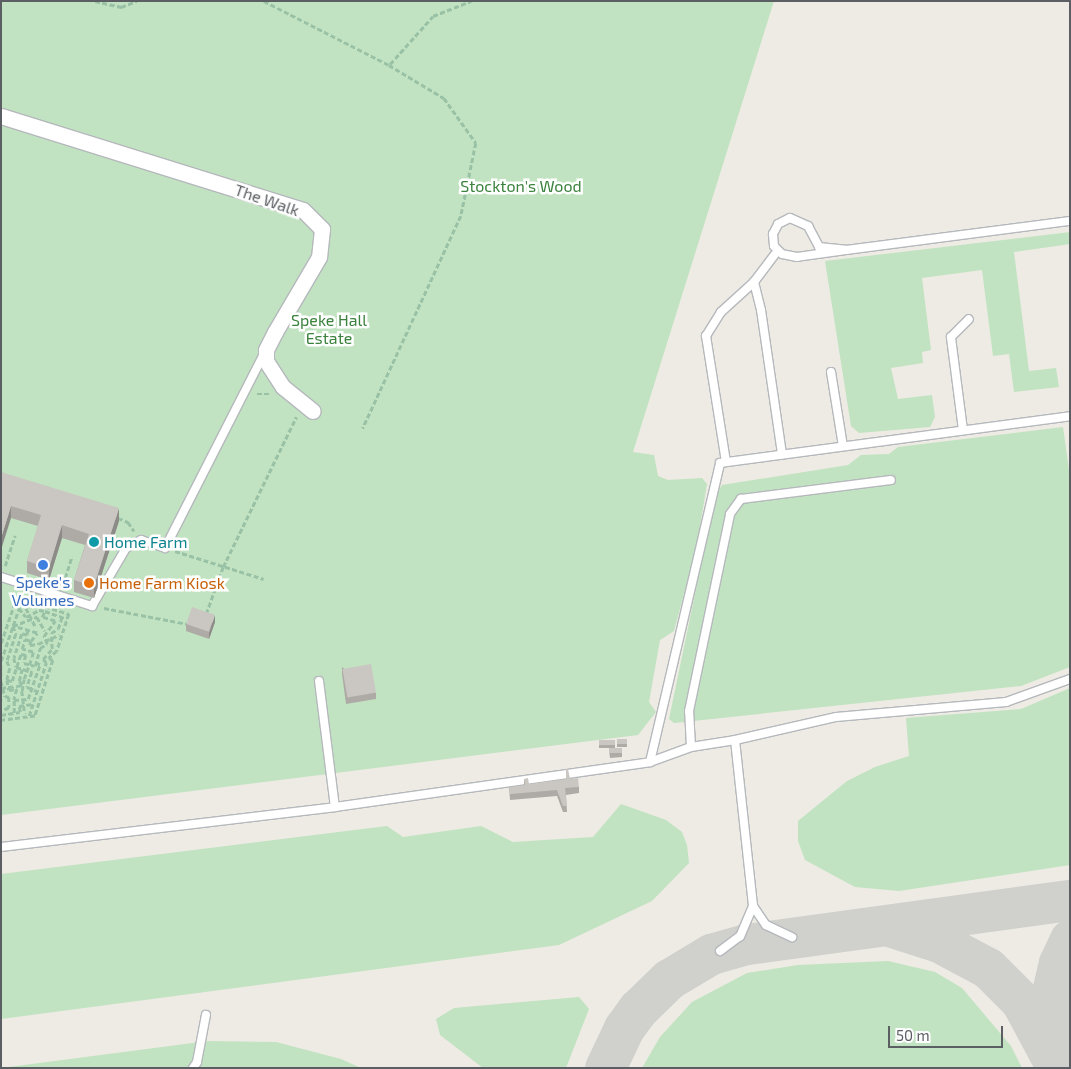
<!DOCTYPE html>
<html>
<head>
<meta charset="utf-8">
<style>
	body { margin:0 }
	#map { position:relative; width:1071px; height:1069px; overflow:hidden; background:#edebe3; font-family:"Exo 2",sans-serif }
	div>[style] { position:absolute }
	.green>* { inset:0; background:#c1e3c1 }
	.taxiway>* { height:41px; margin:-20.5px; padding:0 20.5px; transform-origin:20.5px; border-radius:20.5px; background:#d0d0cc }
	.path>* { height:2.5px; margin-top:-1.25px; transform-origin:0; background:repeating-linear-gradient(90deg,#99c1a5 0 5px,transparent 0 7.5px) }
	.roads { filter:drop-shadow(1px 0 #b5b8bc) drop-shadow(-1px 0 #b5b8bc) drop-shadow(0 1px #b5b8bc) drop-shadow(0 -1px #b5b8bc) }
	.service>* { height:8px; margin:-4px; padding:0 4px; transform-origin:4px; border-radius:4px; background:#fff }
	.minor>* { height:15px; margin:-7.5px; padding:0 7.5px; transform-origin:7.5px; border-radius:7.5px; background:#fff }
	.path-bridge>* { height:2.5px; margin-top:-1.25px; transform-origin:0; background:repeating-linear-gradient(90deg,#99c1a5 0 5px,transparent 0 7.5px) }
	.wall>* { inset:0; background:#aeaba7; transform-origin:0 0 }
	.shaded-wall>* { inset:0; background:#8d8b88 }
	.building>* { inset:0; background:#cac7c2; transform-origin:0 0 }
	.dots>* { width:14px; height:14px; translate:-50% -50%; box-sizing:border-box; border:2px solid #fff; border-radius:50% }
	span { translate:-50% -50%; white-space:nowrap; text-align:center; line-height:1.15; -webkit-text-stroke:5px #fff; paint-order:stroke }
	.park-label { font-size:16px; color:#3b823e }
	.street-label { font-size:16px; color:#5b5f63 }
	.culture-label { font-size:16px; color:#0d838f }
	.left { translate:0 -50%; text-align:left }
	.shop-label { font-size:16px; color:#366cbe }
	.food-label { font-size:16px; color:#c56008 }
	.frame { position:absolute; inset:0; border:2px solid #5b5f63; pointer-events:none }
	.scale { position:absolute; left:888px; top:1026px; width:115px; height:22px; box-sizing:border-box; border:2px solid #5b5f63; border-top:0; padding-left:6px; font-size:15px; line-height:18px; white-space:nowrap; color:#5b5f63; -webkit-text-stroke:4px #fff; paint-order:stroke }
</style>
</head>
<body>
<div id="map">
	<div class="green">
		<div style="clip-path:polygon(1px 1px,774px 1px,633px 452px,654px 455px,658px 476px,668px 480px,702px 478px,707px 484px,697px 545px,674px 631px,660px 640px,649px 702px,656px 712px,638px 735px,1px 815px)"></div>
		<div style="clip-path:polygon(1070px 232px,1070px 244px,1014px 252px,1029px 371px,1056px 368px,1059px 387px,1014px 392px,1009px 354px,993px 356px,982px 270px,922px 278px,931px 350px,922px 352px,923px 363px,891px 368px,898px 399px,932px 395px,935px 417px,930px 427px,859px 433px,851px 426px,825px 261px)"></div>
		<div style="clip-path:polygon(1063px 427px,1070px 477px,1070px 667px,1021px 686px,674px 723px,669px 719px,711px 517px,717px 493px,722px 485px,848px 465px,861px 455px,889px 454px,898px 447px)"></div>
		<div style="clip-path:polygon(1070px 688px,1070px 865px,899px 891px,855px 887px,805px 860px,798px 841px,798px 821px,847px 781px,875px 767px,909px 756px,906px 718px,1021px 709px)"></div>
		<div style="clip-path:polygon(621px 804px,666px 820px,682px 832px,687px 845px,689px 863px,652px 901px,559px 945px,1px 1019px,1px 874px,387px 826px,403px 837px,481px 826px,513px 842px,593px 837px)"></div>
		<div style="clip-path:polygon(888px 961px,935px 972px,962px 988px,1011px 1046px,1022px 1068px,642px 1068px,660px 1037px,692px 1002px,747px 973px,798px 965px)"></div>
		<div style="clip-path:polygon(579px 997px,589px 1009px,566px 1068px,483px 1068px,440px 1035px,436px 1019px,454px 1008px)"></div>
		<div style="clip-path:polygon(208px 1041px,276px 1042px,341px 1059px,361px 1068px,1px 1068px)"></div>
	</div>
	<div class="taxiway">
		<div style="left:895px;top:928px;width:46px;rotate:17.7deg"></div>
		<div style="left:939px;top:942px;width:55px;rotate:28deg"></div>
		<div style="left:988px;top:968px;width:47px;rotate:45deg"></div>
		<div style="left:1021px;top:1001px;width:76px;rotate:61.8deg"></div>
		<div style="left:1056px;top:1051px;width:54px;rotate:-95.3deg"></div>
		<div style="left:1051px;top:997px;width:35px;rotate:-77deg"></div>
		<div style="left:1059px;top:963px;width:26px;rotate:-65deg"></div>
		<div style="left:605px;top:1068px;width:44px;rotate:-64.6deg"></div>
		<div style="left:624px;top:1028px;width:24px;rotate:-54deg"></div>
		<div style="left:638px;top:1009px;width:43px;rotate:-44.1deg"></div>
		<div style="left:669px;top:979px;width:49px;rotate:-30.8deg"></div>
		<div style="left:711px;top:954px;width:37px;rotate:-16deg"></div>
		<div style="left:747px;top:944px;width:326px;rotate:-7.8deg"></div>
	</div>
	<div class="path">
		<div style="left:95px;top:1px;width:27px;rotate:13deg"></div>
		<div style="left:121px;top:7px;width:17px;rotate:-21deg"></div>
		<div style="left:264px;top:1px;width:140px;rotate:27.1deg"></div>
		<div style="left:389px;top:65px;width:64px;rotate:31deg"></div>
		<div style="left:444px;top:98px;width:55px;rotate:54.6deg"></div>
		<div style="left:476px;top:143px;width:75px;rotate:101.6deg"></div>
		<div style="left:461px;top:216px;width:234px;rotate:114.8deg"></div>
		<div style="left:390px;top:64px;width:64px;rotate:-48.1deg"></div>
		<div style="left:433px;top:16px;width:41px;rotate:-21.5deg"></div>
		<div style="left:257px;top:394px;width:12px"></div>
		<div style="left:118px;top:518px;width:11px;rotate:22deg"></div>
		<div style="left:128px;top:522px;width:11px;rotate:56deg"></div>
		<div style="left:175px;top:551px;width:93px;rotate:17.5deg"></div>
		<div style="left:5px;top:566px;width:32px;rotate:-72deg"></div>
		<div style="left:63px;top:585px;width:30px;rotate:-73deg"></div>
		<div style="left:104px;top:608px;width:86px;rotate:10.8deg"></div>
		<div style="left:206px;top:614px;width:50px;rotate:-70.1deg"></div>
		<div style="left:223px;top:567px;width:167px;rotate:-64deg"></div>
		<div style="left:13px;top:626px;width:9px;rotate:69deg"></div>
		<div style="left:16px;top:634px;width:28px;rotate:108deg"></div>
		<div style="left:7px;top:661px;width:8px;rotate:67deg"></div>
		<div style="left:10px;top:668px;width:12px;rotate:104deg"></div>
		<div style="left:7px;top:680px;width:5px;rotate:11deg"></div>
		<div style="left:12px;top:681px;width:28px;rotate:-72deg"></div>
		<div style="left:21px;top:654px;width:5px;rotate:11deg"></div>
		<div style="left:26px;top:655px;width:8px;rotate:104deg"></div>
		<div style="left:24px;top:663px;width:11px;rotate:15deg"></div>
		<div style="left:35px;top:666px;width:19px;rotate:-74deg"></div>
		<div style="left:40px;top:648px;width:8px;rotate:-30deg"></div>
		<div style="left:47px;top:644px;width:9px;rotate:-111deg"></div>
		<div style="left:44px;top:636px;width:19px;rotate:-54deg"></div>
		<div style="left:55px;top:621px;width:14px;rotate:-163deg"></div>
		<div style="left:42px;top:617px;width:7px;rotate:-63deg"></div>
		<div style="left:45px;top:611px;width:23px;rotate:20deg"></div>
		<div style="left:28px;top:631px;width:4px;rotate:104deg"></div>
		<div style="left:27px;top:635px;width:5px;rotate:-169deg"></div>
		<div style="left:22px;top:634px;width:25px;rotate:108deg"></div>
		<div style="left:14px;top:658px;width:9px;rotate:77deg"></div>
		<div style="left:16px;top:667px;width:17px;rotate:17deg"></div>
		<div style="left:32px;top:672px;width:16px;rotate:108deg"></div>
		<div style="left:27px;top:687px;width:11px;rotate:22deg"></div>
		<div style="left:31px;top:641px;width:4px;rotate:104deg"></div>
		<div style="left:30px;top:645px;width:8px;rotate:-7deg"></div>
		<div style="left:1px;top:643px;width:50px;rotate:-71.2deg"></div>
		<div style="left:17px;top:596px;width:4px;rotate:14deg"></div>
		<div style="left:21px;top:597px;width:8px;rotate:83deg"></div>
		<div style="left:22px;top:605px;width:8px;rotate:-40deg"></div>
		<div style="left:28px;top:600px;width:4px;rotate:14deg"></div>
		<div style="left:32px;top:601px;width:5px;rotate:101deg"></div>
		<div style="left:31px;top:606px;width:7px;rotate:-16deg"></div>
		<div style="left:38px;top:604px;width:33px;rotate:18deg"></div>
		<div style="left:69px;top:614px;width:39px;rotate:108deg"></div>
		<div style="left:57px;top:651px;width:11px;rotate:139deg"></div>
		<div style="left:49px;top:658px;width:4px;rotate:27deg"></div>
		<div style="left:53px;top:660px;width:59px;rotate:107.8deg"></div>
		<div style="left:35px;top:716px;width:34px;rotate:173deg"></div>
		<div style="left:32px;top:657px;width:5px;rotate:-79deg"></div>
		<div style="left:33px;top:652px;width:11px;rotate:-165deg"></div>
		<div style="left:22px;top:649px;width:10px;rotate:-73deg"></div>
		<div style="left:25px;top:639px;width:6px;rotate:18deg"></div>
		<div style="left:31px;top:641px;width:10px;rotate:-53deg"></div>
		<div style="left:37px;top:633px;width:25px;rotate:-164deg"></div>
		<div style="left:13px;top:626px;width:26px;rotate:-21deg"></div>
		<div style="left:37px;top:617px;width:16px;rotate:60deg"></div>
		<div style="left:1px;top:661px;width:56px;rotate:-71.2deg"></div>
		<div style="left:19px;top:608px;width:11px;rotate:52deg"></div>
		<div style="left:26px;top:617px;width:15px;rotate:-28deg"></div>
		<div style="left:39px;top:610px;width:6px;rotate:9deg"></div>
		<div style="left:1px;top:665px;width:11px;rotate:90deg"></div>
		<div style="left:7px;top:680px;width:10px;rotate:79deg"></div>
		<div style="left:9px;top:690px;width:8px;rotate:-7deg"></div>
		<div style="left:17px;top:689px;width:11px;rotate:105deg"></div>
		<div style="left:1px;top:681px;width:16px;rotate:75deg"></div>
		<div style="left:5px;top:696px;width:4px;rotate:14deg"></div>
		<div style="left:9px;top:697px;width:11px;rotate:90deg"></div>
		<div style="left:9px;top:708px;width:9px;rotate:159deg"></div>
		<div style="left:17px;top:686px;width:5px;rotate:-11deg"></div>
		<div style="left:22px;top:685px;width:5px;rotate:-127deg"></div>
		<div style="left:19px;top:681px;width:12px;rotate:-76deg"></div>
		<div style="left:22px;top:691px;width:12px;rotate:-81deg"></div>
		<div style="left:1px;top:699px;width:3px;rotate:90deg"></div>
		<div style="left:14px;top:713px;width:13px;rotate:-90deg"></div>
		<div style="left:14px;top:700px;width:14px;rotate:-4deg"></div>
		<div style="left:28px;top:699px;width:36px;rotate:-71deg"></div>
		<div style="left:40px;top:665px;width:4px;rotate:-153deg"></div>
		<div style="left:1px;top:715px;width:19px;rotate:-9deg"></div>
		<div style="left:20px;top:712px;width:6px;rotate:-99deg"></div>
		<div style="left:19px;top:706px;width:14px;rotate:-8deg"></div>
		<div style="left:29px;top:716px;width:56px;rotate:-72.2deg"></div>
		<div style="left:46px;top:663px;width:5px;rotate:-127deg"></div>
		<div style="left:43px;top:659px;width:13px;rotate:-48deg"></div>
		<div style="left:52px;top:649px;width:16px;rotate:-94deg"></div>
		<div style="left:51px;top:633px;width:8px;rotate:-30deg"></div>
		<div style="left:58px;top:629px;width:13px;rotate:-72deg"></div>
	</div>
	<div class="roads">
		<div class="service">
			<div style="left:790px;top:218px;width:20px;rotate:24deg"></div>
			<div style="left:808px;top:226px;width:24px;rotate:62deg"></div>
			<div style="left:819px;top:247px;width:27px;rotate:6deg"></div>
			<div style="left:846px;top:250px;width:49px;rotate:171.9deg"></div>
			<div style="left:797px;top:257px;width:15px;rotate:-169deg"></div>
			<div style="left:782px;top:254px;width:11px;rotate:-135deg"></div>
			<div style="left:774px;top:246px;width:12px;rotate:-95deg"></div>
			<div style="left:773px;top:234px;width:11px;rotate:-63deg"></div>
			<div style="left:778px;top:224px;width:13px;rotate:-27deg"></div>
			<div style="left:846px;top:250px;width:226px;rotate:-7.4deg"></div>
			<div style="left:754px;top:282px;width:29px;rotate:76deg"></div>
			<div style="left:761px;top:310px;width:146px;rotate:81.7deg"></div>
			<div style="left:831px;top:372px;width:75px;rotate:80.8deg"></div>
			<div style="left:963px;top:430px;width:94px;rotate:-97.4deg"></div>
			<div style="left:951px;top:337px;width:25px;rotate:-45deg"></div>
			<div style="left:726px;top:462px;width:128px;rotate:-99deg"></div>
			<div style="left:706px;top:336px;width:28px;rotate:-58deg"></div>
			<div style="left:721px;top:312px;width:45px;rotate:-42.3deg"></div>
			<div style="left:754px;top:282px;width:39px;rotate:-53deg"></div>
			<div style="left:1px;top:577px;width:96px;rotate:17.7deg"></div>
			<div style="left:92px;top:606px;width:67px;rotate:-59.6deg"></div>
			<div style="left:126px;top:548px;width:17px;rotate:-28deg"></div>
			<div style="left:141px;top:540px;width:25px;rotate:18deg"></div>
			<div style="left:165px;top:548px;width:216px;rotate:-63deg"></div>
			<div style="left:319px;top:681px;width:127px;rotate:82.8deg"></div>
			<div style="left:735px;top:740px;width:104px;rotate:-12.8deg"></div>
			<div style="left:836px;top:717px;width:171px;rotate:-5deg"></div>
			<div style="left:1006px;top:702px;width:68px;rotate:-19.8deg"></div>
			<div style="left:691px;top:747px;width:45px;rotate:-9deg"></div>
			<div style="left:735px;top:740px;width:167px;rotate:83.8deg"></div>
			<div style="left:753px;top:906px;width:33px;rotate:113deg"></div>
			<div style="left:740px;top:936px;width:25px;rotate:143deg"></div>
			<div style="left:650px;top:762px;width:307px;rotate:-76.8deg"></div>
			<div style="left:720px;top:463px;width:353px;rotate:-7.6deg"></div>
			<div style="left:1px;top:847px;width:336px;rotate:-6.8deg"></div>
			<div style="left:335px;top:807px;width:318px;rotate:-8.1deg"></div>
			<div style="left:650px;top:762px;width:44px;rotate:-20.1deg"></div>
			<div style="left:691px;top:747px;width:36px;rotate:-93deg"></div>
			<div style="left:689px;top:711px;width:201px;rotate:-78.2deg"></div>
			<div style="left:730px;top:514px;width:19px;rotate:-54deg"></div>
			<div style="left:741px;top:499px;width:151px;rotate:-7.2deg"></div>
			<div style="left:753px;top:906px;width:23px;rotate:56deg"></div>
			<div style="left:766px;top:925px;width:29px;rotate:25deg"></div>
			<div style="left:193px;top:1068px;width:7px;rotate:-56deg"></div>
			<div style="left:197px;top:1062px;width:48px;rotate:-79.2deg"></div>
		</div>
		<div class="minor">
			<div style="left:1px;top:116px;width:316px;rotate:17.3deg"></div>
			<div style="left:303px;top:210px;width:27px;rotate:45deg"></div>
			<div style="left:322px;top:229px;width:28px;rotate:96deg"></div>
			<div style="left:319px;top:257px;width:87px;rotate:120.4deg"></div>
			<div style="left:275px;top:332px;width:20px;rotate:117deg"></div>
			<div style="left:266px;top:350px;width:11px;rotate:90deg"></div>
			<div style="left:266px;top:361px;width:31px;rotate:57deg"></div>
			<div style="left:283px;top:387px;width:38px;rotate:39deg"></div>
		</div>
	</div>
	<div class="path-bridge">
		<div style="left:26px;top:608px;width:22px;rotate:63deg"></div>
		<div style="left:38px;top:644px;width:23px;rotate:-23deg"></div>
		<div style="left:24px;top:679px;width:23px;rotate:-70deg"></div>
		<div style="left:1px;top:688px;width:16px;rotate:-7deg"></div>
		<div style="left:22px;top:691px;width:23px;rotate:83deg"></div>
	</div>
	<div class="wall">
		<div style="clip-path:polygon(1px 472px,119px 521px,94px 598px,74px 592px,74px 580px,85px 545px,62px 538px,49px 580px,27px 573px,27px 561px,38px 526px,11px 518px)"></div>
		<div style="clip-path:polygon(215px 622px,209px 639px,186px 631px,186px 624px)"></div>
		<div style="clip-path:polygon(342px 667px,376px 693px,376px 699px,346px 704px,342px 674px)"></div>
		<div style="left:627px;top:739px;width:8px;height:10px;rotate:90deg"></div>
		<div style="left:615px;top:740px;width:8px;height:16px;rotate:90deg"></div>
		<div style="clip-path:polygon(609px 750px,622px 753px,622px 757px,610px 758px)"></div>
		<div style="clip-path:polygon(566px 769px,570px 779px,579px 787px,579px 793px,566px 795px,567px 812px,563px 812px,557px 796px,510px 800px,509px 787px,524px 785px,524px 779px,529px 784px,566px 779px)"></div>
	</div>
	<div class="shaded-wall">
		<div style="clip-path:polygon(11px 506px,11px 518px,1px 550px,1px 538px)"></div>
		<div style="clip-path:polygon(119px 508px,119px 521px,94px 598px,94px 586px)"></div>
		<div style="clip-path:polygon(62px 525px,62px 538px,49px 580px,49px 568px)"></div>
		<div style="clip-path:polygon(215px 615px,215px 622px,209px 639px,209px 633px)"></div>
	</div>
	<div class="building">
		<div style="clip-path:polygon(1px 472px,119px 508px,94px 586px,74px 580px,89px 534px,62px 525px,49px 568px,27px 561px,41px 515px,11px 506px,1px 538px)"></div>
		<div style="left:192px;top:607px;width:24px;height:18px;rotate:19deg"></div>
		<div style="left:371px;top:664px;width:29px;height:29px;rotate:80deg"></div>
		<div style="left:627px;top:739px;width:5px;height:10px;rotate:90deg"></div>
		<div style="left:615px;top:740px;width:5px;height:16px;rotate:90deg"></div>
		<div style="left:622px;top:748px;width:5px;height:13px;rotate:90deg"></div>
		<div style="clip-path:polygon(566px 769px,568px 769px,570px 779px,578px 778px,579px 787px,565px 788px,567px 806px,563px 806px,557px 790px,510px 794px,509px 787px,525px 785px,524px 779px,528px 778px,529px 784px,566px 779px)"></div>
	</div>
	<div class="dots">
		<div style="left:94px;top:542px;background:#0f9aa8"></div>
		<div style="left:43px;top:565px;background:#3f7fe0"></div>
		<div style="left:89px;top:583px;background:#e8710a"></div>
	</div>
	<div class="park-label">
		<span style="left:521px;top:186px">Stockton's Wood</span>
		<span style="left:329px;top:329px">Speke Hall<br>Estate</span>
	</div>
	<div class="street-label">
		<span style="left:267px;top:200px;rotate:19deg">The Walk</span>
	</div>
	<div class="culture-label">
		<span class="left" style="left:104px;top:542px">Home Farm</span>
	</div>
	<div class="shop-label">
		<span style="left:43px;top:591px">Speke's<br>Volumes</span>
	</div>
	<div class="food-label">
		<span class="left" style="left:99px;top:583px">Home Farm Kiosk</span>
	</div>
	<div class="frame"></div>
	<div class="scale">50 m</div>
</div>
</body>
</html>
